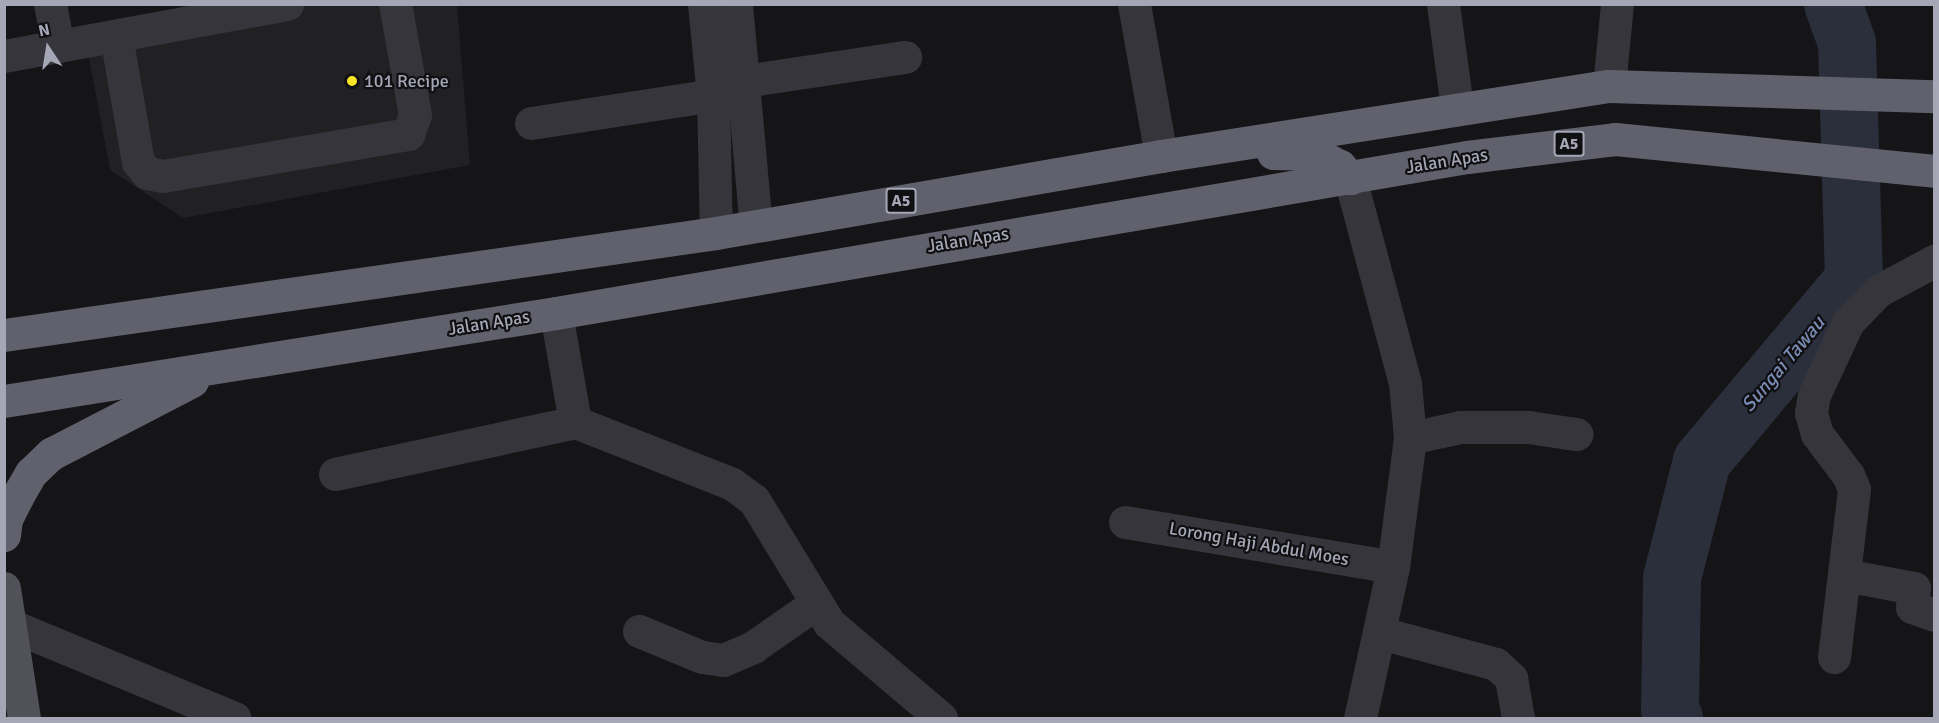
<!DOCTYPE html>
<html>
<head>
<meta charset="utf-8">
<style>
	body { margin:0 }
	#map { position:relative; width:1939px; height:723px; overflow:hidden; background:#151416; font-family:Signika,sans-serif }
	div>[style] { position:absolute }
	.built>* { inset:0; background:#212023 }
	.river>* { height:58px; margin:-29px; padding:0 29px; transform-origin:29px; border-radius:29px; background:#2a2f3b }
	.minor>* { height:33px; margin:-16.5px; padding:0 16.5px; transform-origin:16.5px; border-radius:16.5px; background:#35353b }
	.major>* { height:33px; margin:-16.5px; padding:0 16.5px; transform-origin:16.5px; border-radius:16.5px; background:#51515a }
	.highway>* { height:33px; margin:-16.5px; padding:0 16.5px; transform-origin:16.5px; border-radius:16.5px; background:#61616d }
	.dots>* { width:16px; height:16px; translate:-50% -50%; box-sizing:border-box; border:3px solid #100f11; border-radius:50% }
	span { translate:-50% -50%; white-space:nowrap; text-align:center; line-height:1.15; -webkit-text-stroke:4.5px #100f11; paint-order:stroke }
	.shield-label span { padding:2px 4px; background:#100f11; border:2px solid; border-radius:4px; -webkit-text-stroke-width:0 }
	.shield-label { font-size:16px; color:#a5a7b7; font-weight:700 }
	.poi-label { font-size:18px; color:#a5a7b7 }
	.left { translate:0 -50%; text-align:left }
	.street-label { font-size:18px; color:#a5a7b7 }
	.water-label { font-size:20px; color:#7a8cb4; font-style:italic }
	.frame { position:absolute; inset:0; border:6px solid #a5a7b7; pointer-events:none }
	.north { position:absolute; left:18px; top:18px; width:60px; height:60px; -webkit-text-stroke:4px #100f11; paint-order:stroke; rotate:348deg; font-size:16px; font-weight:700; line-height:24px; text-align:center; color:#a5a7b7 }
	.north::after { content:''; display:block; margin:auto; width:21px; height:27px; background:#a5a7b7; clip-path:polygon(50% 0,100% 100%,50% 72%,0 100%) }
</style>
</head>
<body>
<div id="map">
	<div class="built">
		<div style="clip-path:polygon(201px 5px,457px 5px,470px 165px,183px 218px,110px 170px,83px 26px)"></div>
	</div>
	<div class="river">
		<div style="left:1674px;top:718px;width:10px;rotate:-114deg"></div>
		<div style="left:1670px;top:709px;width:131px;rotate:-89.1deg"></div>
		<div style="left:1672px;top:578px;width:121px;rotate:-75.6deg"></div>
		<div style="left:1702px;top:461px;width:236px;rotate:-50deg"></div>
		<div style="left:1854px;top:280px;width:237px;rotate:-91.7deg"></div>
		<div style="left:1847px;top:43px;width:41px;rotate:-109.7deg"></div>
	</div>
	<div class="minor">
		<div style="left:50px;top:4px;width:43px;rotate:79.2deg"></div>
		<div style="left:704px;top:4px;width:91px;rotate:84.4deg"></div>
		<div style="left:713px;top:95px;width:138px;rotate:88.8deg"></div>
		<div style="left:736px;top:4px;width:223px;rotate:84.9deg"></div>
		<div style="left:1134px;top:4px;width:154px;rotate:79.9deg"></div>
		<div style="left:1443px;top:4px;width:105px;rotate:82.3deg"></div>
		<div style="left:116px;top:36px;width:128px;rotate:80.1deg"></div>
		<div style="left:138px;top:162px;width:14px;rotate:51deg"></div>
		<div style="left:147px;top:173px;width:16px;rotate:11deg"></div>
		<div style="left:163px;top:176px;width:249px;rotate:-9.7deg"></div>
		<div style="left:408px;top:134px;width:20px;rotate:-70deg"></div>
		<div style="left:415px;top:115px;width:113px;rotate:-100.2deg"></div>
		<div style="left:4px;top:56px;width:288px;rotate:-10.4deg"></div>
		<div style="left:744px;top:81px;width:163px;rotate:-8.5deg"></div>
		<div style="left:1609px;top:86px;width:82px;rotate:-84.4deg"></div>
		<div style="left:531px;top:123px;width:184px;rotate:-8.7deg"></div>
		<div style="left:1350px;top:178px;width:212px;rotate:75deg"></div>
		<div style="left:1405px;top:383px;width:55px;rotate:84.8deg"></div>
		<div style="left:1410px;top:438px;width:130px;rotate:97.5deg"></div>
		<div style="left:1393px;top:567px;width:155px;rotate:102.3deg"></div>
		<div style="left:556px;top:313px;width:111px;rotate:80.1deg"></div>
		<div style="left:575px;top:422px;width:169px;rotate:21.5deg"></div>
		<div style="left:732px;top:484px;width:27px;rotate:36deg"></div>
		<div style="left:754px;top:500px;width:144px;rotate:58.6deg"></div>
		<div style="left:829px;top:623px;width:147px;rotate:40.3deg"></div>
		<div style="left:1410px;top:438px;width:51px;rotate:-12.4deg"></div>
		<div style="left:1460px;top:427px;width:68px"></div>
		<div style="left:1528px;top:427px;width:49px;rotate:8.3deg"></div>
		<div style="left:335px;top:474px;width:246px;rotate:-12.2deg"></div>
		<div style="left:1125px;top:522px;width:272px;rotate:9.5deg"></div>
		<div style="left:1844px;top:575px;width:71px;rotate:10.5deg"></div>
		<div style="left:1914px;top:588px;width:19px;rotate:96deg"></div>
		<div style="left:1912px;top:607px;width:23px;rotate:20deg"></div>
		<div style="left:10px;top:625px;width:243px;rotate:22.5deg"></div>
		<div style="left:639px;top:631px;width:68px;rotate:22.4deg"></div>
		<div style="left:702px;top:657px;width:21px;rotate:8deg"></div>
		<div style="left:723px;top:660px;width:33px;rotate:-23deg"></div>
		<div style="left:753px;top:647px;width:75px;rotate:-34.7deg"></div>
		<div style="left:1381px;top:633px;width:119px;rotate:15.1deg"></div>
		<div style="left:1496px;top:664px;width:21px;rotate:43deg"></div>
		<div style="left:1511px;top:678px;width:41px;rotate:80.1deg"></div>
		<div style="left:1834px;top:657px;width:169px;rotate:-83.2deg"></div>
		<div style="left:1854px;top:489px;width:15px;rotate:-113deg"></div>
		<div style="left:1848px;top:475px;width:51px;rotate:-127.1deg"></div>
		<div style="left:1817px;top:434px;width:22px;rotate:-106deg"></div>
		<div style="left:1811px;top:413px;width:18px;rotate:-81deg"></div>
		<div style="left:1814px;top:395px;width:81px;rotate:-65deg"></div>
		<div style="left:1848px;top:322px;width:43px;rotate:-45.9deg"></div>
		<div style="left:1878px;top:291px;width:64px;rotate:-28.2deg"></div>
	</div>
	<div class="major">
		<div style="left:4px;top:588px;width:132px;rotate:81.3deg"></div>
	</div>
	<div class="highway">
		<div style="left:1273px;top:153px;width:43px;rotate:1.3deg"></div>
		<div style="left:1316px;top:154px;width:27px;rotate:27deg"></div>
		<div style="left:1340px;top:166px;width:16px;rotate:50deg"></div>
		<div style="left:4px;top:335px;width:719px;rotate:-8.15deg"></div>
		<div style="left:716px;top:233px;width:452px;rotate:-9.8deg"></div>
		<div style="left:1161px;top:156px;width:453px;rotate:-8.9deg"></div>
		<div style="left:1609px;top:86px;width:325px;rotate:1.8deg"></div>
		<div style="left:4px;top:401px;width:559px;rotate:-9.06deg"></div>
		<div style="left:556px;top:313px;width:924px;rotate:-9.72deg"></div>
		<div style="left:1467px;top:157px;width:149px;rotate:-6.9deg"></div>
		<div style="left:1615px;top:139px;width:321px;rotate:5.7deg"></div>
		<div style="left:4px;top:535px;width:16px;rotate:-83deg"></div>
		<div style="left:6px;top:519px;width:25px;rotate:-63deg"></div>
		<div style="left:17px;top:497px;width:28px;rotate:-60deg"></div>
		<div style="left:31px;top:473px;width:28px;rotate:-44deg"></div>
		<div style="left:51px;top:454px;width:159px;rotate:-27.4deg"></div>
	</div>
	<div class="dots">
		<div style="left:352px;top:81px;background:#fae428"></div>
	</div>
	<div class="shield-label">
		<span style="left:1569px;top:144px">A5</span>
		<span style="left:901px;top:201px">A5</span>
	</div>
	<div class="poi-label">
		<span class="left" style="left:364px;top:81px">101 Recipe</span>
	</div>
	<div class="street-label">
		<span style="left:1447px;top:161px;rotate:-9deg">Jalan Apas</span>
		<span style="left:968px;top:240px;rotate:-9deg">Jalan Apas</span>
		<span style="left:489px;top:323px;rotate:-9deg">Jalan Apas</span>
		<span style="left:1259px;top:544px;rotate:10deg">Lorong Haji Abdul Moes</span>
	</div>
	<div class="water-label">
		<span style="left:1783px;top:364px;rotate:-50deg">Sungai Tawau</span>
	</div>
	<div class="frame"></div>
	<div class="north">N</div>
</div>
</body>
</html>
